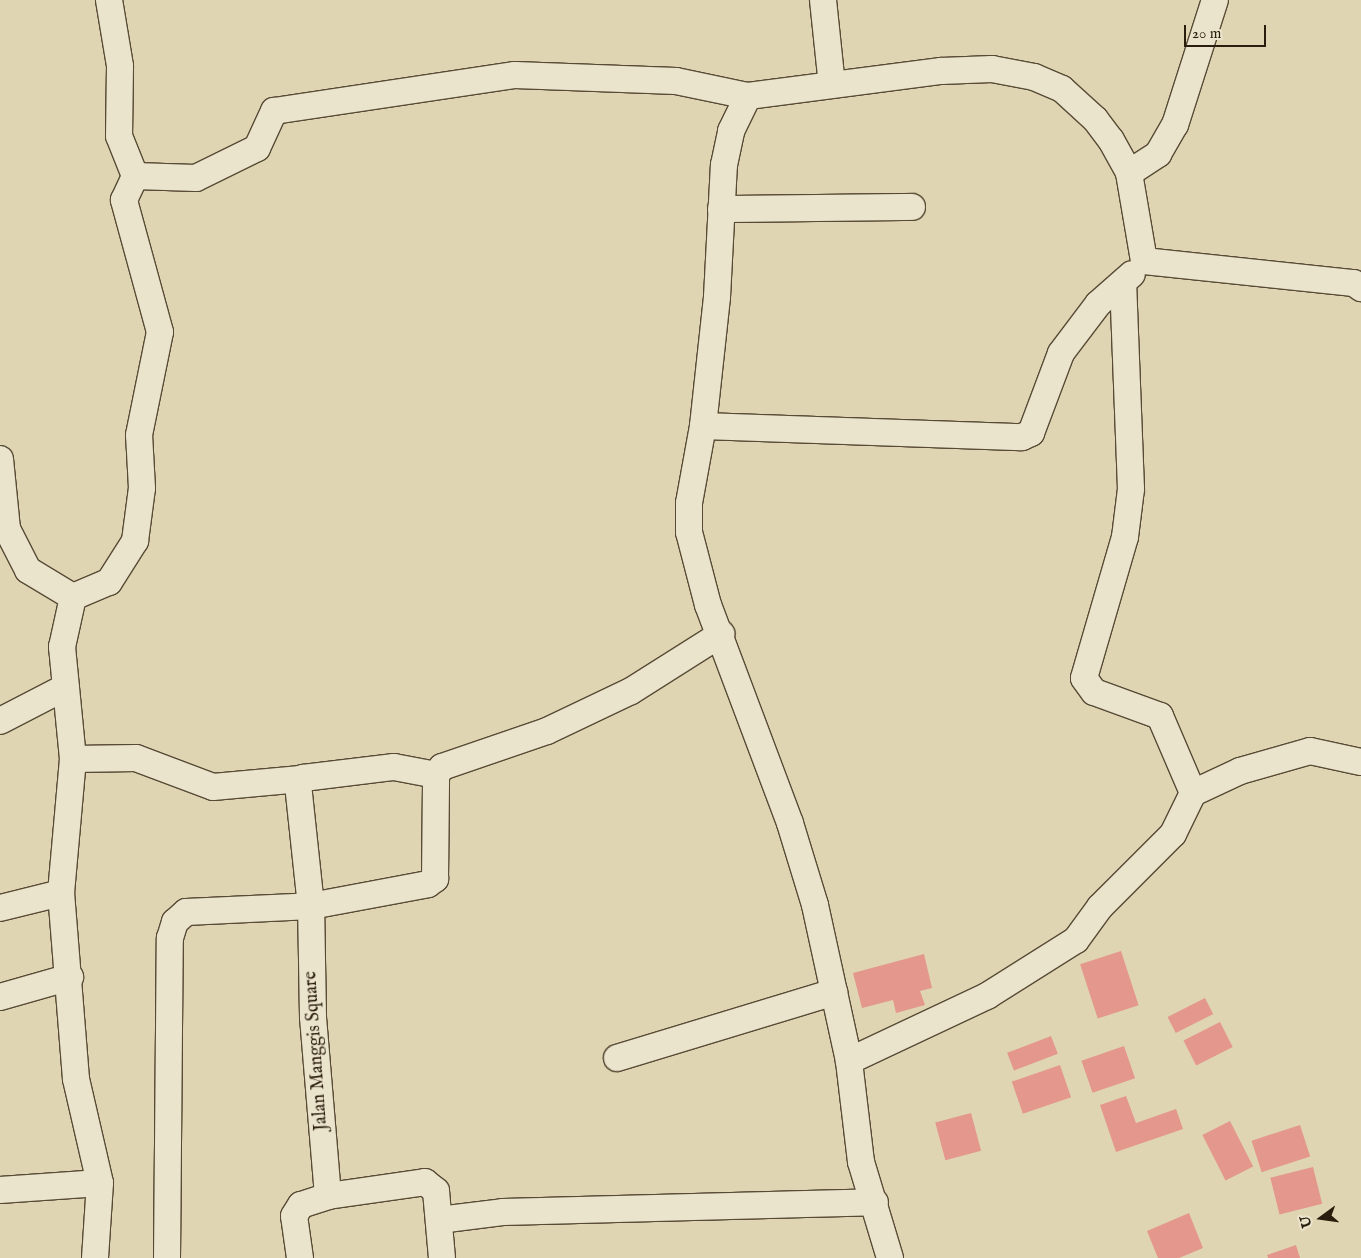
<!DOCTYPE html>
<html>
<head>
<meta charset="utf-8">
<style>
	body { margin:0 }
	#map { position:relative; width:1361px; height:1258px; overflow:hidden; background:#e0d5b2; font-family:"IM FELL English",serif }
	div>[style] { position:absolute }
	.building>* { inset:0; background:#e3978d; transform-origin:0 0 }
	.roads { filter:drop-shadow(1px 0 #584b36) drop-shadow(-1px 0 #584b36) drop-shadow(0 1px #584b36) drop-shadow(0 -1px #584b36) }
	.street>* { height:26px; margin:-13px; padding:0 13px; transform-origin:13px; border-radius:13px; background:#ebe4cd }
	span { translate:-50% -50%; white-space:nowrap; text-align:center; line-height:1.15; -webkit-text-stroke:4.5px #ebe4cd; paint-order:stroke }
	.street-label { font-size:18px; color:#2b1d0d }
	.north { position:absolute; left:1296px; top:1193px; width:50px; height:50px; -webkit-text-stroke:4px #ebe4cd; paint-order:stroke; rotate:256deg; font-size:14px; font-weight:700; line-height:20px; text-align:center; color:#2b1d0d }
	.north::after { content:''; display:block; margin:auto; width:18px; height:22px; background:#2b1d0d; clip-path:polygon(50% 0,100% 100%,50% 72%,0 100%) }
	.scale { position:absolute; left:1184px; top:25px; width:82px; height:22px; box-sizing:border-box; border:2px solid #2b1d0d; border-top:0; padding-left:6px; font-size:15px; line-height:18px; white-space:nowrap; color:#2b1d0d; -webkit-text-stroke:4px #ebe4cd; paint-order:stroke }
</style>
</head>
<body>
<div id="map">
	<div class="building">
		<div style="left:1121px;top:951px;width:57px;height:43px;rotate:72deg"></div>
		<div style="clip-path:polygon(924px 954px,932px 988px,920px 991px,925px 1005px,896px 1013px,893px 1000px,862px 1008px,853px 973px)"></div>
		<div style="left:1205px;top:998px;width:18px;height:42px;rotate:63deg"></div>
		<div style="left:1220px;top:1022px;width:28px;height:41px;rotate:63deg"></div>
		<div style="left:1051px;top:1036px;width:19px;height:47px;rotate:69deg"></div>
		<div style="left:1124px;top:1046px;width:34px;height:45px;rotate:71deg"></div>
		<div style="left:1060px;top:1065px;width:34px;height:51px;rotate:71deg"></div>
		<div style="clip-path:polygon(1126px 1096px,1136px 1123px,1176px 1109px,1183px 1129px,1116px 1152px,1100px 1105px)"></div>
		<div style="left:971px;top:1113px;width:39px;height:37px;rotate:75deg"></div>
		<div style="left:1230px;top:1121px;width:51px;height:31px;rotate:63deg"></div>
		<div style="left:1300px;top:1125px;width:33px;height:51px;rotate:72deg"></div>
		<div style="left:1313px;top:1167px;width:38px;height:44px;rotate:76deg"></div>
		<div style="clip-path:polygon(1189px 1213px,1203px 1248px,1179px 1258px,1158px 1258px,1147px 1231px)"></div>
		<div style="clip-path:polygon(1296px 1245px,1300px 1258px,1268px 1258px,1267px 1255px)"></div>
	</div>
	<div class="roads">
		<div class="street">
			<div style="left:109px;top:0;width:67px;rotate:80.5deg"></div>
			<div style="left:120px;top:66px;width:70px;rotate:90.8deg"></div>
			<div style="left:119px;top:136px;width:43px;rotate:68.2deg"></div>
			<div style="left:823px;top:0;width:85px;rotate:84deg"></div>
			<div style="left:1129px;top:173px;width:35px;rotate:-33deg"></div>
			<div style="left:1158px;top:154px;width:34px;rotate:-60deg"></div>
			<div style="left:1175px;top:125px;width:131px;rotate:-72.3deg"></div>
			<div style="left:721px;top:209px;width:191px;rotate:-0.6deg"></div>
			<div style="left:703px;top:426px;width:319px;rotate:2deg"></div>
			<div style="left:1022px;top:437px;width:10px;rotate:-24deg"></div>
			<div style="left:1031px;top:433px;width:85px;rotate:-69.4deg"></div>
			<div style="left:1061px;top:353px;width:61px;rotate:-52.9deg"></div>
			<div style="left:1098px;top:304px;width:45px;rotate:-41.4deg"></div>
			<div style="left:0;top:459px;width:70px;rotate:84.3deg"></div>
			<div style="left:7px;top:529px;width:46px;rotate:62.9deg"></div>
			<div style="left:28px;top:570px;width:52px;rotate:31deg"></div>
			<div style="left:0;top:721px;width:74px;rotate:-27.3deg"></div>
			<div style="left:73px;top:759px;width:113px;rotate:-95.6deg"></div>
			<div style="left:62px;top:647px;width:51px;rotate:-77.6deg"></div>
			<div style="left:73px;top:597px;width:39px;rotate:-23deg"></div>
			<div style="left:109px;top:582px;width:49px;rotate:-57.6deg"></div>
			<div style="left:135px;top:541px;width:53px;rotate:-82.5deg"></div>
			<div style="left:142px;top:488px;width:53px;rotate:-93.2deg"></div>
			<div style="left:139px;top:435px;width:105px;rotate:-78.5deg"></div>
			<div style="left:160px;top:332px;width:137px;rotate:-105.3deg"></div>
			<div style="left:124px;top:200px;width:26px;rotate:-65deg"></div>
			<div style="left:135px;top:176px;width:61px;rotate:1.9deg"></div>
			<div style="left:196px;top:178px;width:68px;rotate:-26.2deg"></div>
			<div style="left:257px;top:148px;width:41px;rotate:-65.3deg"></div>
			<div style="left:274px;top:111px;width:244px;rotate:-8.5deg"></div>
			<div style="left:515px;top:75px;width:161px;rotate:2.1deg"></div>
			<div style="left:676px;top:81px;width:74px;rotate:11.8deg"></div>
			<div style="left:1193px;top:793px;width:52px;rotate:-25.1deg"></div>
			<div style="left:1240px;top:771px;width:73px;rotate:-15.9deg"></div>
			<div style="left:1310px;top:751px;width:52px;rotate:12.2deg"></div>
			<div style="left:0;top:908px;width:63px;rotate:-13.8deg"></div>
			<div style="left:0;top:997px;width:73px;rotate:-15.9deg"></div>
			<div style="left:617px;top:1058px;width:227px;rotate:-16.9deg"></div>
			<div style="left:849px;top:1061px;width:160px;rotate:-102.3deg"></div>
			<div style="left:815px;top:905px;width:86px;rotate:-107deg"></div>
			<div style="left:790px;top:823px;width:233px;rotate:-110.6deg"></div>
			<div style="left:708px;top:605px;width:75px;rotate:-104.6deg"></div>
			<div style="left:689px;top:532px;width:29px;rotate:-90deg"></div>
			<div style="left:689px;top:503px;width:78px;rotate:-79.7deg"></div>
			<div style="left:703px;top:426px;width:130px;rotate:-83.8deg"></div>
			<div style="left:717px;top:297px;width:132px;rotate:-87deg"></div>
			<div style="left:724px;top:165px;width:35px;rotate:-78deg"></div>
			<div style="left:731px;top:131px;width:39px;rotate:-64deg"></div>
			<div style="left:748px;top:96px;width:195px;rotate:-7.4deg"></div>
			<div style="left:941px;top:71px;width:51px;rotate:-2.2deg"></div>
			<div style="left:992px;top:69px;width:43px;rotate:10.8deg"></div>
			<div style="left:1034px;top:77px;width:30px;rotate:23deg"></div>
			<div style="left:1062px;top:89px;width:45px;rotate:42.3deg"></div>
			<div style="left:1095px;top:119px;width:26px;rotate:53deg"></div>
			<div style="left:1111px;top:140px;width:38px;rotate:61deg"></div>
			<div style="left:1129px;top:173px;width:89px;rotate:80.3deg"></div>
			<div style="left:1144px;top:261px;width:211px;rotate:6deg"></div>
			<div style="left:1354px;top:283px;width:9px;rotate:36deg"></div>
			<div style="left:0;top:1190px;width:100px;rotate:-4deg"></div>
			<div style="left:328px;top:1196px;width:180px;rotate:-94.8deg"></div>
			<div style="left:313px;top:1017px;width:111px;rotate:-91deg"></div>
			<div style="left:311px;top:906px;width:122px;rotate:-96.1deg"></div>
			<div style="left:298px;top:785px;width:9px;rotate:-54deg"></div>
			<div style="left:303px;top:778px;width:92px;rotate:-6.9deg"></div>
			<div style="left:394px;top:767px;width:43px;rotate:10.8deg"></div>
			<div style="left:439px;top:1220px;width:64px;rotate:-7.1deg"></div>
			<div style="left:503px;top:1212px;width:372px;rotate:-1.5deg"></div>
			<div style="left:95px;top:1258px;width:75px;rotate:-86.2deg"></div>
			<div style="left:100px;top:1183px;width:107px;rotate:-103deg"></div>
			<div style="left:76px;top:1079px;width:187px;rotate:-94.6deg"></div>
			<div style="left:61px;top:893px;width:135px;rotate:-84.9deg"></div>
			<div style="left:73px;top:759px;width:63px;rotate:-0.9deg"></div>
			<div style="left:136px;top:758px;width:82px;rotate:20.6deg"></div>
			<div style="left:213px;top:787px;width:88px;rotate:-5.2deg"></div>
			<div style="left:167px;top:1258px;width:320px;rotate:-89.5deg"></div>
			<div style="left:170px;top:938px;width:17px;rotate:-73deg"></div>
			<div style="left:175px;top:922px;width:15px;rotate:-42deg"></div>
			<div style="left:186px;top:912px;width:125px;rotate:-2.7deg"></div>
			<div style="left:311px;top:906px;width:119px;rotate:-10.6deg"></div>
			<div style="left:428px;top:884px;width:9px;rotate:-36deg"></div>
			<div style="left:435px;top:879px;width:104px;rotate:-89.4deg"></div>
			<div style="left:436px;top:775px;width:10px;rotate:-53deg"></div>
			<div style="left:442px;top:767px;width:111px;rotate:-18.9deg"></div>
			<div style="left:547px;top:731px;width:93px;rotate:-25.5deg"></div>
			<div style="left:631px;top:691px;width:107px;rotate:-32.3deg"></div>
			<div style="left:300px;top:1258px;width:42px;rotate:-98.1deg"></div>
			<div style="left:294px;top:1216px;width:13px;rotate:-58deg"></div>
			<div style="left:301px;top:1205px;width:28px;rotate:-18deg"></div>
			<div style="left:328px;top:1196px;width:98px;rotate:-8.2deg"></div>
			<div style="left:425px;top:1182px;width:14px;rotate:39deg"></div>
			<div style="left:436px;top:1191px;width:67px;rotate:84.9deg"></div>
			<div style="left:890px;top:1258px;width:100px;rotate:-106.8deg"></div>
			<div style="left:861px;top:1162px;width:102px;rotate:-96.8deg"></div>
			<div style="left:849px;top:1061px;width:153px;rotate:-25.2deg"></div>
			<div style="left:987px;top:996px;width:105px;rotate:-32.2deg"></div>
			<div style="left:1076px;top:940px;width:41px;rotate:-54deg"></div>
			<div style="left:1100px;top:907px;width:103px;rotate:-45deg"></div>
			<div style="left:1173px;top:834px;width:46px;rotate:-64deg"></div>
			<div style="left:1193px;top:793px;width:84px;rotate:-113.2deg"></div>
			<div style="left:1160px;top:716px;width:70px;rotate:-160deg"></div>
			<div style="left:1094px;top:692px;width:17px;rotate:-126deg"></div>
			<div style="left:1084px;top:678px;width:147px;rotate:-73.8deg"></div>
			<div style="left:1125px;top:537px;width:48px;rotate:-82.9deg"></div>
			<div style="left:1131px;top:489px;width:205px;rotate:-92.2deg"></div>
		</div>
	</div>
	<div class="street-label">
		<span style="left:317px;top:1051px;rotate:-94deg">Jalan Manggis Square</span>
	</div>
	<div class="north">U</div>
	<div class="scale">20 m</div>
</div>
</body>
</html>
